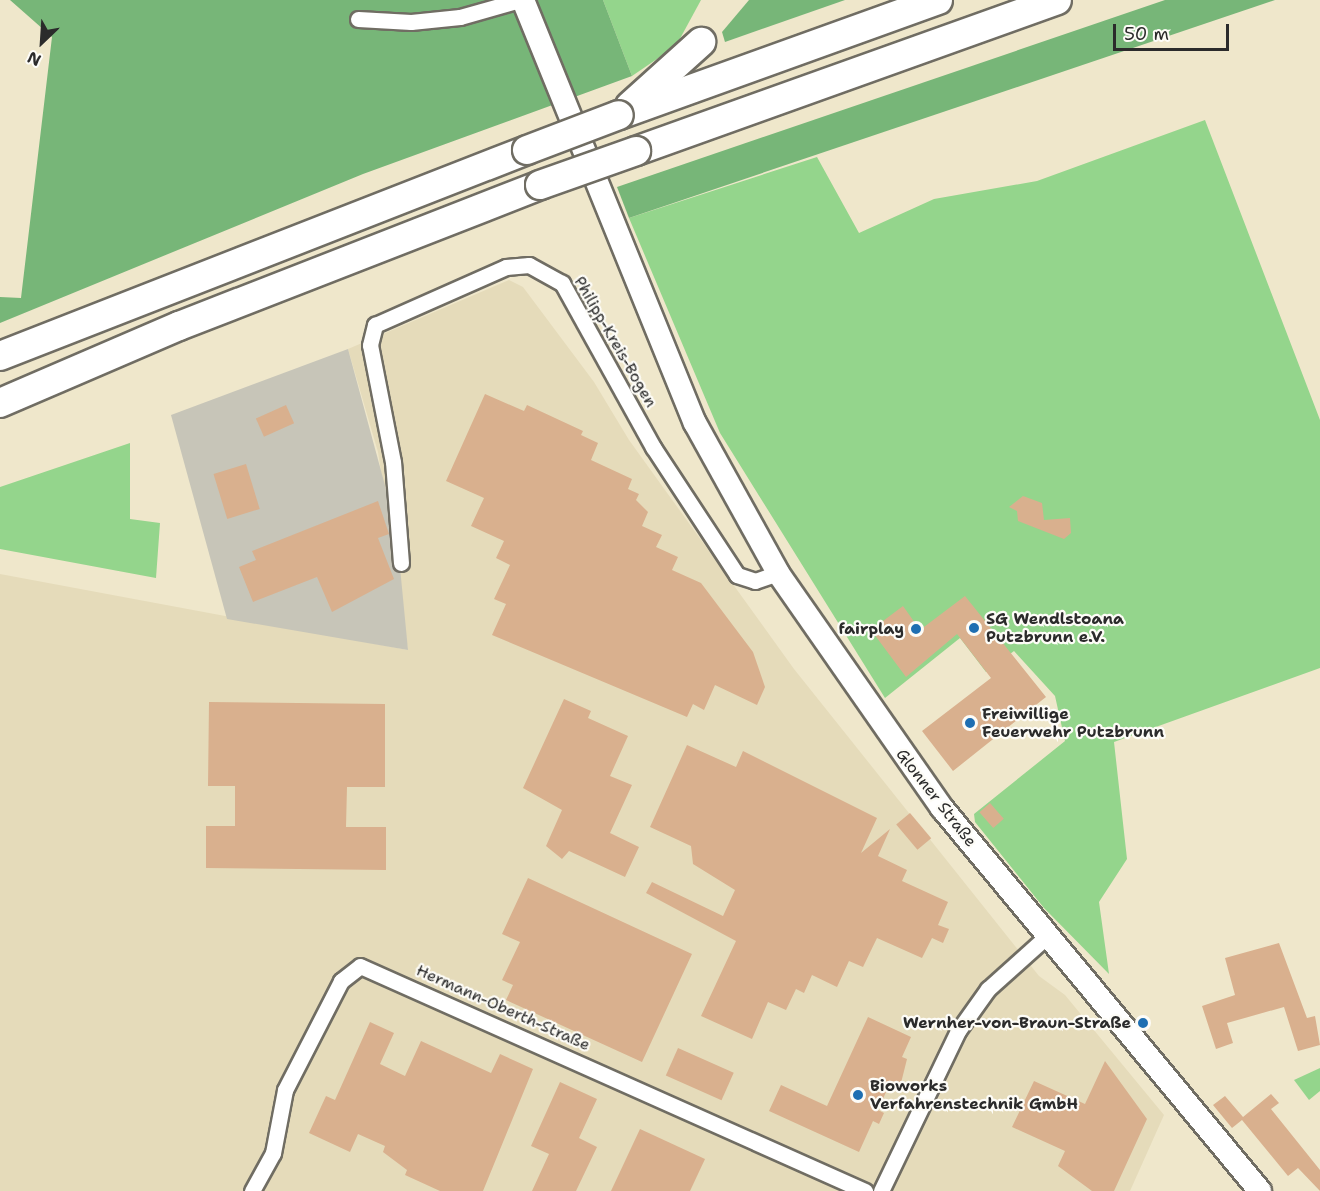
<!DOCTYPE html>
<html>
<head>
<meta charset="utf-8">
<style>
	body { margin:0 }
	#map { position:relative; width:1320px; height:1191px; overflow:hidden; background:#efe7cb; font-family:"Shantell Sans",sans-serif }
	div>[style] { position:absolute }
	.built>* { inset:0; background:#e5dbba }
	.industrial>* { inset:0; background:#c7c5b8 }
	.green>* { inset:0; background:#94d58c }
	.forest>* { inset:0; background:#77b678 }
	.building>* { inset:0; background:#d9b08e; transform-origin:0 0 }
	.roads { filter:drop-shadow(2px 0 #706d63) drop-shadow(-2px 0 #706d63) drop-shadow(0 2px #706d63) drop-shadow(0 -2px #706d63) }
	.street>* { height:15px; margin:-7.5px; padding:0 7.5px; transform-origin:7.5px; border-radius:7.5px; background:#fff }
	.secondary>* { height:22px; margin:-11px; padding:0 11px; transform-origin:11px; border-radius:11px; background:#fff }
	.highway>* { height:28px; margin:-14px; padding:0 14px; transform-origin:14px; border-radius:14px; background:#fff }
	.bridges { filter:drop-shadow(2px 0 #706d63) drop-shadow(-2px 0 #706d63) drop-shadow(0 2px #706d63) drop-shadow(0 -2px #706d63) }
	.highway-bridge>* { height:28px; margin:-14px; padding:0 14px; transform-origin:14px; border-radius:14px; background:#fff }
	.dots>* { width:16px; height:16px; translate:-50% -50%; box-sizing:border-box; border:3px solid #fdfcf7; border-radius:50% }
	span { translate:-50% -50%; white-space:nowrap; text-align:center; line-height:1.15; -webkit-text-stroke:4.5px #fdfcf7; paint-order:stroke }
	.street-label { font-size:16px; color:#2b2b2b }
	.poi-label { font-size:16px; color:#2b2b2b; font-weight:700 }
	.left { translate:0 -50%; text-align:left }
	.right { translate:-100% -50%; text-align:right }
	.north { position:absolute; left:12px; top:12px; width:60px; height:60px; -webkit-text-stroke:4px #fdfcf7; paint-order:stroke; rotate:205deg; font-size:16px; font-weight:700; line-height:24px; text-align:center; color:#2b2b2b }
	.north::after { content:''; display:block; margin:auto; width:21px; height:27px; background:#2b2b2b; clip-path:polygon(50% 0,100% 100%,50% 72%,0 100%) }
	.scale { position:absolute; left:1113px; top:24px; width:116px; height:27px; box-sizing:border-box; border:3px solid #2b2b2b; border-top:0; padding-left:8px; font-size:18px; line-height:21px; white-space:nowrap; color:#2b2b2b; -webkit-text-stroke:4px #fdfcf7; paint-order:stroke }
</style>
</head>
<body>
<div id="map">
	<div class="built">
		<div style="clip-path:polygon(509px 280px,523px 287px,594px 382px,629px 440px,794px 669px,1039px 976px,1065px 995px,1164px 1115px,1130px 1191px,0 1191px,0 574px,408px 650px,378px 452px,348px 349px)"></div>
	</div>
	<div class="industrial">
		<div style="clip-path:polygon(348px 349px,396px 526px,408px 650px,227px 619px,171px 415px)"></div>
	</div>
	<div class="green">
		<div style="clip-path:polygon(603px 0,701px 0,676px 46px,632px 76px)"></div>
		<div style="clip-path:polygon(1205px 120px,1320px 420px,1320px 668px,1114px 742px,1127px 859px,1099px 902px,1109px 974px,1044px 908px,975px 822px,974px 814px,1065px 741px,1055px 696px,1014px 651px,986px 672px,960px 638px,885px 698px,720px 433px,629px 218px,817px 157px,859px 233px,934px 199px,1037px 181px)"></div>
		<div style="clip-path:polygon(130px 443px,130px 519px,160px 523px,156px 578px,0 549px,0 487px)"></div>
		<div style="clip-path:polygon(1320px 1068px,1320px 1091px,1309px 1100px,1294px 1080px)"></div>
	</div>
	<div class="forest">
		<div style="clip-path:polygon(10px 0,603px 0,632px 76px,363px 174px,0 323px,0 297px,21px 298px,52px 37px)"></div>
		<div style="clip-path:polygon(749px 0,845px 0,725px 42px,722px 32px)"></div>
		<div style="clip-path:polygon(1165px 0,1275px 0,629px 218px,617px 187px)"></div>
	</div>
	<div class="building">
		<div style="clip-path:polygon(485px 394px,524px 411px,527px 405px,583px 431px,581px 435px,598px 443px,591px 460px,632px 479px,628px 489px,639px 494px,636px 500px,648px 512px,642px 526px,662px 535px,656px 547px,678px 557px,672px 570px,701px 583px,753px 652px,765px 687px,757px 705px,715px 685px,704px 710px,693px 704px,687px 717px,492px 635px,506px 604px,494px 599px,510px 565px,496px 558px,504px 541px,471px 526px,484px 498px,446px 481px)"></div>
		<div style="left:286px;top:405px;width:20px;height:33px;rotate:66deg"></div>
		<div style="left:246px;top:464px;width:47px;height:34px;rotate:73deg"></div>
		<div style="clip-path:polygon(1023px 496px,1042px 503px,1044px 520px,1070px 518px,1071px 533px,1064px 539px,1018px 521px,1017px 511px,1009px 507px)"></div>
		<div style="clip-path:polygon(378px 501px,389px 534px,378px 538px,394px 579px,332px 612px,317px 577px,253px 602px,239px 567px,256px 560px,252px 551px)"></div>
		<div style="clip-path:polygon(965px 596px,1046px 697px,953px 771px,922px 731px,991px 678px,957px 634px,906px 677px,871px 630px,903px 606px,920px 630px)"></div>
		<div style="clip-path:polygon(564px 699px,591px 711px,588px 718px,628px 736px,610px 776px,632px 785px,610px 833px,639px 847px,625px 877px,569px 851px,562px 859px,546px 846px,562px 810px,523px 788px)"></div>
		<div style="clip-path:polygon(209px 702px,385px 704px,385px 787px,347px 787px,346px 827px,386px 827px,386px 870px,206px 868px,206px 826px,235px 826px,235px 786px,208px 786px)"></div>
		<div style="clip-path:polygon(687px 745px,736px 767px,743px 751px,877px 818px,861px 853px,890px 829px,878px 856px,907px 870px,902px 881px,948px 902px,938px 925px,949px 929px,943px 943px,932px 938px,922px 958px,877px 938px,863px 967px,849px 961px,837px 987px,812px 975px,804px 993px,796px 989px,786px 1010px,768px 1002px,752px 1039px,701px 1016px,736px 941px,646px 893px,652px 882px,723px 916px,735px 890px,693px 864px,691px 846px,650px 827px)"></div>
		<div style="left:990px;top:803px;width:21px;height:14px;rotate:49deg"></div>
		<div style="left:910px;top:813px;width:33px;height:18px;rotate:50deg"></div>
		<div style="clip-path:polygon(528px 878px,692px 954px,642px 1062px,506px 1000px,513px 985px,502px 980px,520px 942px,502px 934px)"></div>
		<div style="clip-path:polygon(1279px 943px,1307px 1018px,1315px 1016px,1320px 1045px,1298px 1051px,1284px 1007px,1227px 1023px,1233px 1043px,1216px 1049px,1202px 1006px,1235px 995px,1225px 958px)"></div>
		<div style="clip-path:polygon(868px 1017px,911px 1037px,902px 1057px,907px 1059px,901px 1083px,890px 1083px,878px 1110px,884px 1113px,879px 1124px,873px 1121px,859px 1152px,769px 1111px,781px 1085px,827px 1106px)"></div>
		<div style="clip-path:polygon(370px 1022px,394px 1033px,380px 1064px,405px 1076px,421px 1041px,491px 1073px,500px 1054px,533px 1069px,483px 1191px,440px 1191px,405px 1175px,407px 1170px,383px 1152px,385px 1146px,358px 1134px,350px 1152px,309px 1133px,326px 1096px,335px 1100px)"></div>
		<div style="left:678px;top:1048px;width:61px;height:30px;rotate:24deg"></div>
		<div style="clip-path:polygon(1105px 1061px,1147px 1119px,1114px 1191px,1092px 1191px,1058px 1166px,1065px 1151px,1012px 1127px,1034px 1081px,1085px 1104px)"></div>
		<div style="clip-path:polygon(560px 1082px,597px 1099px,579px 1138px,597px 1147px,576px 1191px,532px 1191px,549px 1154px,531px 1146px)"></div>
		<div style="clip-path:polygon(1271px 1094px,1279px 1103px,1271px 1109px,1320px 1170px,1320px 1191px,1298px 1168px,1288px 1176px,1242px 1120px,1232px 1128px,1213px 1105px,1225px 1096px,1243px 1117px)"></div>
		<div style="clip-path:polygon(640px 1129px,705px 1159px,690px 1191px,611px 1191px)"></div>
	</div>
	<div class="roads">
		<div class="street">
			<div style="left:358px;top:19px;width:53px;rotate:3.2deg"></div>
			<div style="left:411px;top:22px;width:49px;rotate:-5.8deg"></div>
			<div style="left:460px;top:17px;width:62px;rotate:-15.8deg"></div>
			<div style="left:401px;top:563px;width:101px;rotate:-94.5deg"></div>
			<div style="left:393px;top:462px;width:119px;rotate:-101.1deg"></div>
			<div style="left:370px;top:345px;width:21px;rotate:-76deg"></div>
			<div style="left:375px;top:325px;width:143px;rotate:-23.9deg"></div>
			<div style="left:506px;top:267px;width:23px;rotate:-5deg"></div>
			<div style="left:529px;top:265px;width:38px;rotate:29deg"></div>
			<div style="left:562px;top:283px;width:188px;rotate:61deg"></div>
			<div style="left:653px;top:447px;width:153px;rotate:56.7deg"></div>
			<div style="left:737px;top:575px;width:19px;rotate:18deg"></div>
			<div style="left:755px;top:581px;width:24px;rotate:-19deg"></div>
			<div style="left:252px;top:1191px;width:43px;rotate:-61.1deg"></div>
			<div style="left:273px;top:1153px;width:64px;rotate:-79.2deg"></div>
			<div style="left:285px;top:1090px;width:123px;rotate:-62.8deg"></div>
			<div style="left:341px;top:981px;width:24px;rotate:-38deg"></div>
			<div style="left:360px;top:966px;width:553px;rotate:24.02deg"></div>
			<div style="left:881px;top:1191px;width:178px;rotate:-64.3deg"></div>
			<div style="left:958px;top:1031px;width:52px;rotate:-54.5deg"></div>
			<div style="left:988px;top:989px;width:78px;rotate:-41.9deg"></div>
		</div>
		<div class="secondary">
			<div style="left:523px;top:0;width:457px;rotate:67.9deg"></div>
			<div style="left:695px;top:423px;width:171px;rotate:61deg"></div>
			<div style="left:778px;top:573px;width:287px;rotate:55.1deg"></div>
			<div style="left:942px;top:808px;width:498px;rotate:50.3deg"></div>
		</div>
		<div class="highway">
			<div style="left:630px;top:106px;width:96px;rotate:-42deg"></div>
			<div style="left:619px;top:115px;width:339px;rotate:-19.8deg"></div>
			<div style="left:636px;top:151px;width:447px;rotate:-19.7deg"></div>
			<div style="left:0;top:356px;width:566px;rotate:-21.35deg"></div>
			<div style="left:0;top:403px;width:195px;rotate:-23.3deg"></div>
			<div style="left:179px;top:326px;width:388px;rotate:-21.3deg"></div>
		</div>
	</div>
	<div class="bridges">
		<div class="highway-bridge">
			<div style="left:527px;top:150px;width:98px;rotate:-20.8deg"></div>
			<div style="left:540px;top:185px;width:102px;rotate:-19.5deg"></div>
		</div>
	</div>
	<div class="dots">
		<div style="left:974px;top:628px;background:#1f6fb2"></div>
		<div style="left:916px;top:629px;background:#1f6fb2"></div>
		<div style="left:970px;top:723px;background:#1f6fb2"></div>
		<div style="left:1143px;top:1023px;background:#1f6fb2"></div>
		<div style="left:858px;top:1095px;background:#1f6fb2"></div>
	</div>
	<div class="street-label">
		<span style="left:615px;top:342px;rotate:60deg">Philipp-Kreis-Bogen</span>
		<span style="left:936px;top:798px;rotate:52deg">Glonner Straße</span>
		<span style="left:503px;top:1008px;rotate:24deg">Hermann-Oberth-Straße</span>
	</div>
	<div class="poi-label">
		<span class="left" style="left:986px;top:628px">SG Wendlstoana<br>Putzbrunn e.V.</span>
		<span class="right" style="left:904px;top:629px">fairplay</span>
		<span class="left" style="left:982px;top:723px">Freiwillige<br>Feuerwehr Putzbrunn</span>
		<span class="right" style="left:1131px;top:1023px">Wernher-von-Braun-Straße</span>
		<span class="left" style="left:870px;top:1095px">Bioworks<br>Verfahrenstechnik GmbH</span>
	</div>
	<div class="north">N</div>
	<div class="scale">50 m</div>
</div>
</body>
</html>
